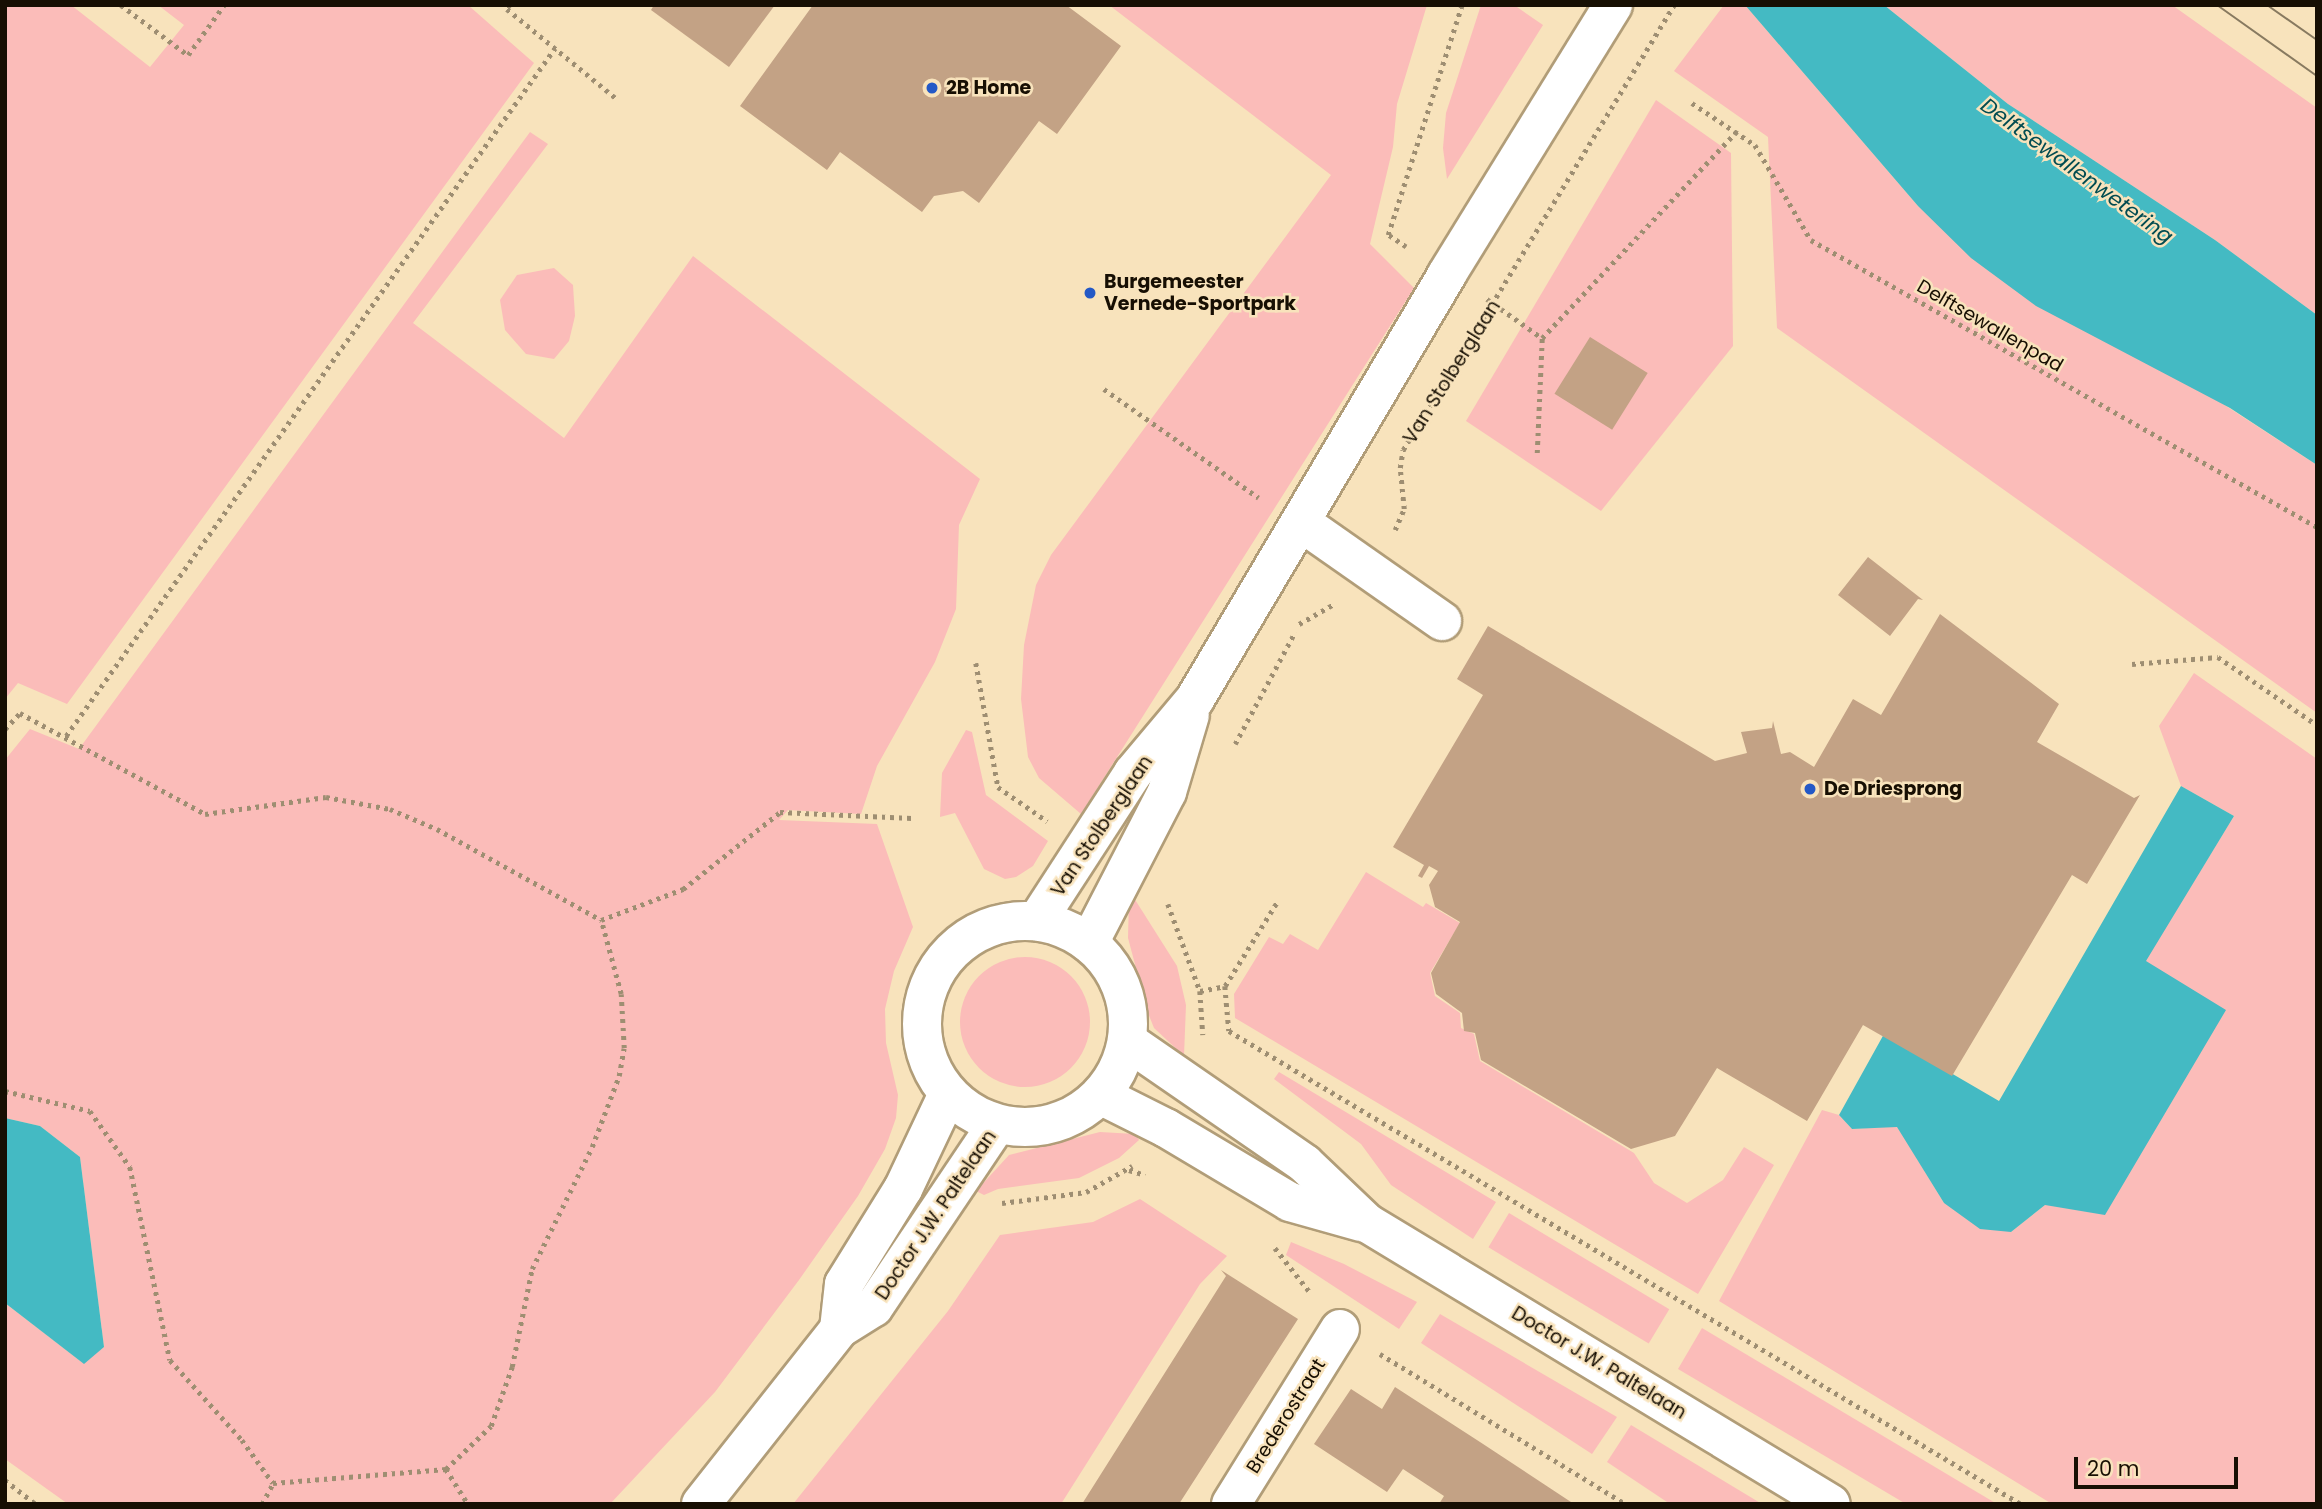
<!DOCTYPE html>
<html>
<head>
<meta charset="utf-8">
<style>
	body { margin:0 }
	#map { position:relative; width:2322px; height:1509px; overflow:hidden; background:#f8e3bc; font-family:Poppins,sans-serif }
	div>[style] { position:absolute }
	.green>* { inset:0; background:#fbbcb9; transform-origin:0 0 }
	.round { border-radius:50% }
	.water>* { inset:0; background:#44bac3 }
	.building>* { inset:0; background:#c3a285; transform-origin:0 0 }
	.path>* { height:4.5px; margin-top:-2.25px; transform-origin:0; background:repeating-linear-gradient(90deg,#9e8e72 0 3.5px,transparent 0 8.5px) }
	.roads { filter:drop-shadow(2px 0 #b19d78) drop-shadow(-2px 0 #b19d78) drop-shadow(0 2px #b19d78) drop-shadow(0 -2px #b19d78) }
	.minor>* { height:38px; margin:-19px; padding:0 19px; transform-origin:19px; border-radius:19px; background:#fff }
	.minor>.ring { margin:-19px; padding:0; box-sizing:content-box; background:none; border:38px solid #fff; border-radius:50% }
	.tram>* { height:2px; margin:-1px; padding:0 1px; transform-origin:1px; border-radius:1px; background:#887a60 }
	.dots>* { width:19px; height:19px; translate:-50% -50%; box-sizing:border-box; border:4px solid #f8e3bc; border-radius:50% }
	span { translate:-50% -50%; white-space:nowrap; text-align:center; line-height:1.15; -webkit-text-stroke:5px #f8e3bc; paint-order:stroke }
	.poi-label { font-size:19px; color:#170f03; font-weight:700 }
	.left { translate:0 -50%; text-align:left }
	.street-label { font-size:19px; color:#170f03 }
	.water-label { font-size:21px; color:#024c51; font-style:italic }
	.frame { position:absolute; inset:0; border:7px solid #170f03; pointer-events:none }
	.scale { position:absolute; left:2074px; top:1457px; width:164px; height:32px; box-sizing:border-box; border:4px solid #170f03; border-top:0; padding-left:9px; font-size:21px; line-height:24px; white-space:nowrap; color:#170f03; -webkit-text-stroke:5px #f8e3bc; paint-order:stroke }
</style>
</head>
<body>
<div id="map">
	<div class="green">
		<div style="clip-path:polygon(5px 5px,71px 5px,150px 67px,184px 25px,158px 5px,468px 5px,534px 63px,67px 704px,18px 683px,5px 699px)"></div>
		<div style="clip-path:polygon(1109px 5px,1427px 5px,1397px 104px,1393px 147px,1370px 244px,1414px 288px,1081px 814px,1039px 778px,1028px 757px,1021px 699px,1024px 645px,1036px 585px,1051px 555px,1331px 175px)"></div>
		<div style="clip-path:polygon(1481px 5px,1514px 5px,1543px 25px,1447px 179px,1443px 148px,1446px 113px)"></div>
		<div style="clip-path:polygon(1724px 5px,1745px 5px,1918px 206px,2317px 465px,2317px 713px,1777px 328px,1768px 137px,1674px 71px)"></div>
		<div style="clip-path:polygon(1884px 5px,2172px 5px,2317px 108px,2317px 315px,2215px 240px,2008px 104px)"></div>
		<div style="clip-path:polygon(1656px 100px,1731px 153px,1733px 346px,1601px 511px,1466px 421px)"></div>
		<div style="clip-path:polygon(530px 132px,548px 144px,413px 323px,564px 438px,693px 256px,980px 479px,959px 525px,956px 609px,935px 662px,877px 766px,861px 814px,788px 810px,779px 820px,877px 824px,913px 927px,894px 971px,885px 1009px,886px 1043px,898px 1095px,896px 1118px,885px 1149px,858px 1196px,799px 1280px,715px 1392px,610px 1504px,68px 1504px,5px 1459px,5px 1303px,83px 1363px,104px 1347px,80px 1157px,40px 1126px,5px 1118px,5px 760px,30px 729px,79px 749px)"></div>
		<div style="clip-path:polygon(554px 268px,573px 285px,575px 316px,569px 341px,554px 359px,526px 354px,505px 330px,500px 300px,517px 275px)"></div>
		<div style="clip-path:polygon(2194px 673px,2317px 759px,2317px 1504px,2052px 1504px,1719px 1301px,1822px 1110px,1839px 1115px,1852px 1129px,1897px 1126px,1944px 1203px,2011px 1232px,2045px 1205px,2145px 961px,2234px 816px,2181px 786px,2159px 726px)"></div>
		<div style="clip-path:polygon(966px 730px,972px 732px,986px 795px,1048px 841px,1033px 866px,1016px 877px,1005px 879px,984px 869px,955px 813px,940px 817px,942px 773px)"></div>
		<div style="clip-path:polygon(1366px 872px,1423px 907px,1426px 903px,1460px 923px,1430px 973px,1435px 996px,1460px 1013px,1461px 1028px,1474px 1034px,1480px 1061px,1634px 1153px,1654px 1183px,1687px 1203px,1723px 1180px,1744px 1147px,1774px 1165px,1698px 1294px,1235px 1018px,1234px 994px,1269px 937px,1283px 944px,1290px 934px,1318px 950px)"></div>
		<div style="clip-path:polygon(1134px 898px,1177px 966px,1186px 1005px,1184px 1056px,1154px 1028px,1148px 1013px,1128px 938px,1129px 899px)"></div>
		<div class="round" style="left:960px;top:957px;width:130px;height:130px"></div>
		<div style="clip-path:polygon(1279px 1072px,1496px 1202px,1473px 1239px,1391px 1185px,1361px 1144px,1274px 1079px)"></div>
		<div style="clip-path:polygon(1100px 1132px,1135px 1134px,1139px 1140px,1119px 1158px,1079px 1178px,998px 1189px,984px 1195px,976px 1191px,1009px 1155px)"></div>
		<div style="clip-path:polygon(1140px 1199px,1227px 1256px,1200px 1284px,1061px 1504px,793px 1504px,948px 1311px,1000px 1235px,1093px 1222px)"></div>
		<div style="left:1509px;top:1213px;width:187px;height:40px;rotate:31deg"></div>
		<div style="clip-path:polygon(1291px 1242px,1344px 1264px,1417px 1302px,1399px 1329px,1286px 1255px)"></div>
		<div style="clip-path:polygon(1440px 1314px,1617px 1417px,1592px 1454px,1421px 1343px)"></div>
		<div style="clip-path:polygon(1702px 1328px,1997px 1504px,1906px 1504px,1678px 1369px)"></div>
		<div style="clip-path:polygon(1631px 1425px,1762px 1504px,1670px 1504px,1607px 1462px)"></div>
	</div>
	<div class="water">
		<div style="clip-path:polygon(1745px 5px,1884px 5px,2008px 104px,2215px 240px,2317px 315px,2317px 465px,2230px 408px,2036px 306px,1971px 258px,1918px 206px)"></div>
		<div style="clip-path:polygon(2181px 786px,2234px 816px,2146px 961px,2226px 1010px,2105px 1215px,2045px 1205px,2011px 1232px,1980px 1229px,1944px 1203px,1897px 1127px,1852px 1129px,1839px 1115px,1884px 1034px,1999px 1101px)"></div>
		<div style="clip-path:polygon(5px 1118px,40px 1126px,80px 1157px,104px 1347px,84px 1364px,5px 1303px)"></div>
	</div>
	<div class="building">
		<div style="clip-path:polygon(654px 5px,775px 5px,729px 67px,651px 10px)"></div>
		<div style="clip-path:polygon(813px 5px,1066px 5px,1121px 46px,1057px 134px,1039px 121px,979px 203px,963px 191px,934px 196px,922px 212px,840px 152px,827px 170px,740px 106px)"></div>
		<div style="left:1590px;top:337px;width:68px;height:67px;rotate:32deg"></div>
		<div style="clip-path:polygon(1868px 557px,1923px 600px,1918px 599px,1890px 636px,1838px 595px)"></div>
		<div style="clip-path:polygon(1940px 614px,2059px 704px,2037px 742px,2134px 798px,2140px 795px,2087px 884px,2072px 875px,1952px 1076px,1863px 1025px,1807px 1121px,1717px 1068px,1675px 1136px,1631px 1149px,1481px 1060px,1475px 1033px,1464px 1031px,1462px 1013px,1436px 994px,1431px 973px,1460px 922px,1435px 907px,1429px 885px,1438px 871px,1429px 866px,1422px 878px,1418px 876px,1424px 865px,1393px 847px,1483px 695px,1457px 679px,1488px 626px,1715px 761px,1747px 753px,1741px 732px,1772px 728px,1773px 721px,1781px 754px,1790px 752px,1814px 767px,1853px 699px,1881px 715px)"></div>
		<div style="clip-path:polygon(1221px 1270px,1298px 1319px,1179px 1504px,1082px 1504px,1226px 1276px)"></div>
		<div style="clip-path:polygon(1395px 1387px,1480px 1442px,1574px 1504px,1439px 1504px,1444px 1496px,1403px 1469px,1387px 1492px,1314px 1444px,1351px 1389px,1382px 1409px)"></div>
	</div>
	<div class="path">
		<div style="left:121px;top:5px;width:84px;rotate:36.7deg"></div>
		<div style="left:188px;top:55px;width:62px;rotate:-54.2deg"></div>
		<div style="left:510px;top:5px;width:5px;rotate:127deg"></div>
		<div style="left:507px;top:9px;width:142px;rotate:39.3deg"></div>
		<div style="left:1692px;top:103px;width:76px;rotate:33.7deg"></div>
		<div style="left:1755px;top:145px;width:110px;rotate:59.5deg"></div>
		<div style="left:1811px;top:240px;width:582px;rotate:29.56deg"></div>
		<div style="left:1406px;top:247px;width:22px;rotate:-146deg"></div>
		<div style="left:1388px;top:235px;width:242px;rotate:-72.2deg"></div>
		<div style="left:1487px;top:299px;width:67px;rotate:35.3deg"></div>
		<div style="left:1542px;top:338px;width:284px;rotate:-46.7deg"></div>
		<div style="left:1104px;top:389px;width:189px;rotate:35.1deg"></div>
		<div style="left:1537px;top:453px;width:115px;rotate:-87.5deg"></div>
		<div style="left:1395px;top:530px;width:23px;rotate:-67deg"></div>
		<div style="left:1404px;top:509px;width:41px;rotate:-95.6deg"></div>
		<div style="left:1400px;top:468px;width:18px;rotate:-81deg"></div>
		<div style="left:1403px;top:450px;width:521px;rotate:-58.66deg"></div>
		<div style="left:1299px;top:624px;width:40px;rotate:-29.7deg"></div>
		<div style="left:976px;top:663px;width:126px;rotate:79.9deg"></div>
		<div style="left:998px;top:787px;width:60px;rotate:34.8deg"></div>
		<div style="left:2132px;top:664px;width:86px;rotate:-4.7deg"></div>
		<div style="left:2218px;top:657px;width:120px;rotate:34.5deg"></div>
		<div style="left:5px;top:729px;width:22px;rotate:-47deg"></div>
		<div style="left:20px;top:713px;width:211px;rotate:28.6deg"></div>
		<div style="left:205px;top:814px;width:122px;rotate:-8deg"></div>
		<div style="left:326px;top:797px;width:65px;rotate:10.6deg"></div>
		<div style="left:390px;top:809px;width:51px;rotate:23.1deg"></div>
		<div style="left:437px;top:829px;width:188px;rotate:29deg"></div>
		<div style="left:601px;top:920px;width:88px;rotate:-20.7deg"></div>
		<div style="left:683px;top:889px;width:124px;rotate:-38.4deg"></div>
		<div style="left:780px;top:812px;width:132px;rotate:2.6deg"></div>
		<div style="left:66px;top:736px;width:844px;rotate:-54.6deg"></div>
		<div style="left:1235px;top:744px;width:127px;rotate:-61.8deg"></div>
		<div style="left:1168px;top:904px;width:93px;rotate:69.8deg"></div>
		<div style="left:1200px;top:991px;width:44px;rotate:86.1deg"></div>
		<div style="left:1225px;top:986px;width:99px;rotate:-58.2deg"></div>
		<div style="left:1200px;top:991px;width:25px;rotate:-11deg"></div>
		<div style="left:1225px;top:986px;width:45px;rotate:84.9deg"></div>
		<div style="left:1229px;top:1031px;width:922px;rotate:30.85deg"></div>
		<div style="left:5px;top:1091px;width:87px;rotate:13.2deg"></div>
		<div style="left:90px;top:1111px;width:69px;rotate:54.5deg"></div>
		<div style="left:130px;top:1167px;width:197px;rotate:78.3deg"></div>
		<div style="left:170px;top:1360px;width:108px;rotate:48deg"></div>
		<div style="left:242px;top:1440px;width:53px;rotate:54.2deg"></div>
		<div style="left:1129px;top:1170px;width:17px;rotate:17deg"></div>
		<div style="left:1002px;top:1203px;width:85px;rotate:-7.5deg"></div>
		<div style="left:1086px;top:1192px;width:53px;rotate:-29.5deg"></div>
		<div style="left:1275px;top:1248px;width:55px;rotate:51.7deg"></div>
		<div style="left:1380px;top:1354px;width:288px;rotate:31.4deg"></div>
		<div style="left:446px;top:1469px;width:41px;rotate:57.8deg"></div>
		<div style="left:5px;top:1480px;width:39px;rotate:38deg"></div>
		<div style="left:262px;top:1504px;width:24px;rotate:-62deg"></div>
		<div style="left:273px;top:1483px;width:174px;rotate:-4.6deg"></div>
		<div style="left:446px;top:1469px;width:62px;rotate:-43.7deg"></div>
		<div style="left:491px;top:1426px;width:63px;rotate:-70.4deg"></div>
		<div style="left:512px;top:1367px;width:100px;rotate:-78.5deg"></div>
		<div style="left:532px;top:1269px;width:136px;rotate:-63.8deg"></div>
		<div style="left:592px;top:1147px;width:76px;rotate:-69.2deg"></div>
		<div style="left:619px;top:1076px;width:28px;rotate:-80deg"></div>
		<div style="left:624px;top:1048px;width:54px;rotate:-93.2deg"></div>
		<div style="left:621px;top:994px;width:77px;rotate:-105.1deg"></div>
	</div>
	<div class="roads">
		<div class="minor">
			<div style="left:1302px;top:523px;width:171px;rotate:35deg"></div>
			<div class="ring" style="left:922px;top:921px;width:168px;height:168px"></div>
			<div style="left:1037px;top:921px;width:176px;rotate:-57deg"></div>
			<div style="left:1133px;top:773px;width:97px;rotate:-50deg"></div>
			<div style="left:1195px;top:699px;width:494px;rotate:-59.3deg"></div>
			<div style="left:1447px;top:274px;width:316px;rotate:-58.3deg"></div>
			<div style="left:1089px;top:943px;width:170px;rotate:-62.7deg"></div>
			<div style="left:1167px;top:792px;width:80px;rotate:-73.4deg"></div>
			<div style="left:1127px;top:1041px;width:216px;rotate:34.6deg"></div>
			<div style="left:1305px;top:1164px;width:86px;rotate:43.6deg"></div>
			<div style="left:1367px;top:1223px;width:542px;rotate:31.2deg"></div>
			<div style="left:1100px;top:1095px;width:74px;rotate:26.6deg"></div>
			<div style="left:1166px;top:1128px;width:144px;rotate:30.8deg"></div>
			<div style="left:1290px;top:1202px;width:74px;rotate:15.7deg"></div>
			<div style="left:839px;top:1329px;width:45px;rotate:-83.7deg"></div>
			<div style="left:844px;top:1284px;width:112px;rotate:-58.2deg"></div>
			<div style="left:903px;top:1189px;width:105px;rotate:-64.7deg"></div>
			<div style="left:701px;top:1504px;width:223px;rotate:-51.7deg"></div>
			<div style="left:839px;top:1329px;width:41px;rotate:-32.2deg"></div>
			<div style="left:874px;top:1307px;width:220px;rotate:-56.1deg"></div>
			<div style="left:1231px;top:1504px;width:206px;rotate:-58.1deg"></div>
		</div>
	</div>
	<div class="tram">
		<div style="left:2217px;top:5px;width:123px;rotate:35.4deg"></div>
		<div style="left:2267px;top:5px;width:61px;rotate:35deg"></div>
	</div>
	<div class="dots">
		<div style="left:932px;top:88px;background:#2459c6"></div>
		<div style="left:1090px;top:293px;background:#2459c6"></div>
		<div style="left:1810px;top:789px;background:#2459c6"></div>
	</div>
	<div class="poi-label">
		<span class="left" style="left:946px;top:88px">2B Home</span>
		<span class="left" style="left:1104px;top:293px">Burgemeester<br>Vernede-Sportpark</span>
		<span class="left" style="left:1824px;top:789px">De Driesprong</span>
	</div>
	<div class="street-label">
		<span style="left:1990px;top:326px;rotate:30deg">Delftsewallenpad</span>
		<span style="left:1452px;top:372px;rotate:-58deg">Van Stolberglaan</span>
		<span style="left:1102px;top:826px;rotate:-56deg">Van Stolberglaan</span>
		<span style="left:936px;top:1215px;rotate:-56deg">Doctor J.W. Paltelaan</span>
		<span style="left:1599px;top:1363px;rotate:31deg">Doctor J.W. Paltelaan</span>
		<span style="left:1286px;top:1416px;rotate:-58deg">Brederostraat</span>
	</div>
	<div class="water-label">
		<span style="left:2077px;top:171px;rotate:36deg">Delftsewallenwetering</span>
	</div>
	<div class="frame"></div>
	<div class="scale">20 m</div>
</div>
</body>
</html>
